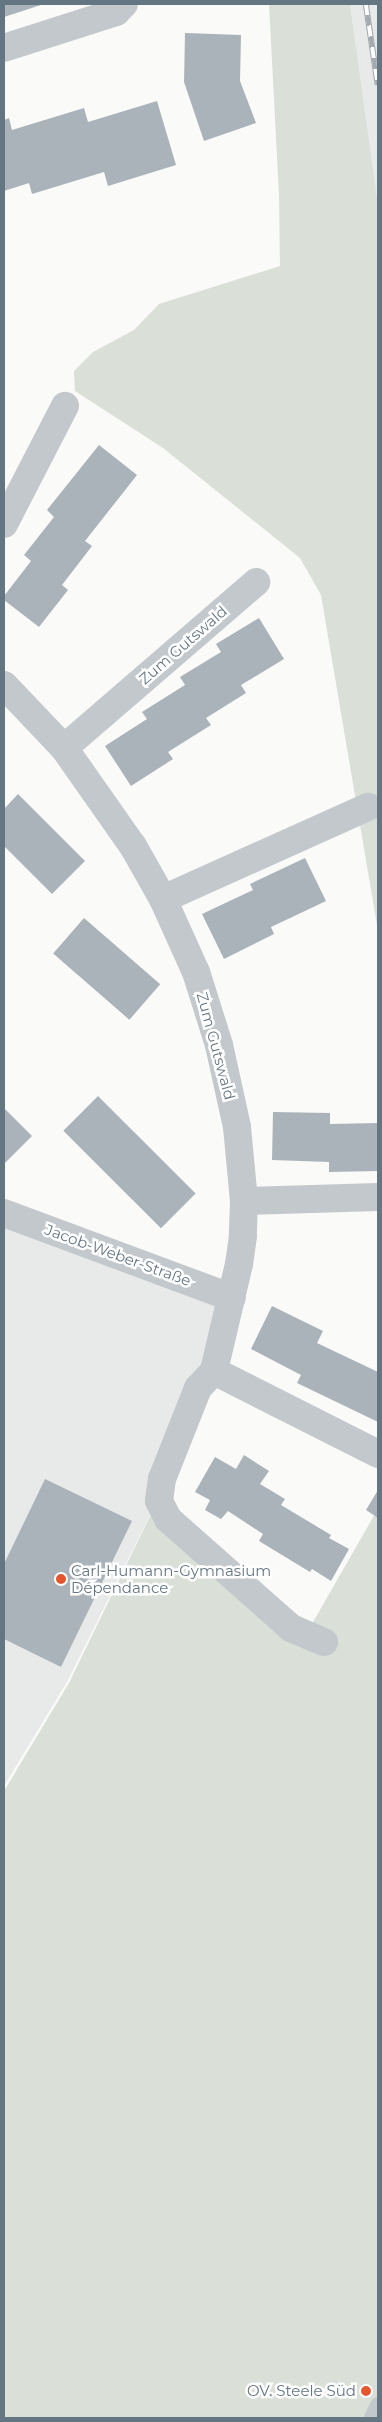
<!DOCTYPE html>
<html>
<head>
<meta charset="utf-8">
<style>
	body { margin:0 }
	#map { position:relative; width:382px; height:2422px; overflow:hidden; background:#fafaf8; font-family:Montserrat,sans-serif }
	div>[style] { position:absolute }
	.built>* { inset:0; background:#e8e9e9 }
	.green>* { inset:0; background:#dadfd7 }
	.building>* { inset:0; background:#aab3b9; transform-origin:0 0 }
	.lane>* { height:16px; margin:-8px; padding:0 8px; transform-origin:8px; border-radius:8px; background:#c3c8cc }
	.street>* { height:28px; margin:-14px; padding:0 14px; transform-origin:14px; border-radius:14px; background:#c3c8cc }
	.rail>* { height:5.5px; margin-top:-2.75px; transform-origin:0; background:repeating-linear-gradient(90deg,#fff 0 11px,#a2aab0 0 22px); box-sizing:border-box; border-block:1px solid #a2aab0 }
	.dots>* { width:14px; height:14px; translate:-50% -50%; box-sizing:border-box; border:2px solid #fff; border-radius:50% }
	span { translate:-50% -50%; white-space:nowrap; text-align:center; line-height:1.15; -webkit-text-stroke:5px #fff; paint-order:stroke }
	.street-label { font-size:15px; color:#657683 }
	.poi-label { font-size:15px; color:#657683 }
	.left { translate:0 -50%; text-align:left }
	.right { translate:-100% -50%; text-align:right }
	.frame { position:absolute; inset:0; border:5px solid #657683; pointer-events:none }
</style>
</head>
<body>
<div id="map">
	<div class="built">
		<div style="clip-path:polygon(350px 4px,378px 4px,378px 204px,376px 190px)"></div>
		<div style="clip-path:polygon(4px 1223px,231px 1298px,170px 1475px,67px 1682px,4px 1786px)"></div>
	</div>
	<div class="green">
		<div style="clip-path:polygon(269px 4px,350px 4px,378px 204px,378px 931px,321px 595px,300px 558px,163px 448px,75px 391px,74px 371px,93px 352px,134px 330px,159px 304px,280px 266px,279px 195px)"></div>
		<div style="clip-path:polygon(170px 1475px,169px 1499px,177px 1517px,305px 1636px,375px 1514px,378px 1503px,378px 2418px,4px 2418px,4px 1791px,69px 1683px)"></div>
	</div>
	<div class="building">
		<div style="clip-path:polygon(4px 4px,44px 4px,4px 17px)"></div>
		<div style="clip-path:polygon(185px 33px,241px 35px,240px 81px,256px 123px,204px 141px,184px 82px)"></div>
		<div style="clip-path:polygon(157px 101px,176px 165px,108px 186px,104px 172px,32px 194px,29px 183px,4px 191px,4px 120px,9px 118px,12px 130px,84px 108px,88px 122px)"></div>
		<div style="clip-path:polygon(99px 445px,137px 475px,85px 541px,92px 546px,62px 585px,68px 590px,39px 627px,4px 600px,4px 596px,31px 561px,24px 555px,54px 517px,47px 510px)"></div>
		<div style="clip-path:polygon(259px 618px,284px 659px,241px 685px,246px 693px,206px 718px,211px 725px,168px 752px,173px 759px,131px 786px,105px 746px,147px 719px,142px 712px,185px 685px,180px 677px,221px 652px,216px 644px)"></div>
		<div style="clip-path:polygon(18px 794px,85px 861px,52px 894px,4px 846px,4px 809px)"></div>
		<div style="clip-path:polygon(305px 858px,326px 901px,271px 927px,274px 934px,224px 959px,202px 914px,253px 890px,250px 884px)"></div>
		<div style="left:84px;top:918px;width:101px;height:47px;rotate:41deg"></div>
		<div style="left:98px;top:1096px;width:138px;height:49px;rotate:45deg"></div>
		<div style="clip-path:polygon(4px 1108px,32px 1136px,4px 1164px)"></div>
		<div style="clip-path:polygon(273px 1112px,330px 1113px,330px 1124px,378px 1123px,378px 1171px,329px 1172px,329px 1162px,272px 1160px)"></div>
		<div style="clip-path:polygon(272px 1306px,323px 1331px,317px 1343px,378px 1372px,378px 1422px,297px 1383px,301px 1375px,251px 1349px)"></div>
		<div style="clip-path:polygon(244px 1455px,269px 1471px,260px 1484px,285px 1499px,281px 1505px,331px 1535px,329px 1538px,349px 1549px,331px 1581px,312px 1569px,310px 1572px,259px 1541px,263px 1534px,228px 1511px,221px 1519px,205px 1510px,210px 1500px,195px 1492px,215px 1457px,236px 1469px)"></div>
		<div style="clip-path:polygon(45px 1479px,132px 1521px,61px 1667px,4px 1639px,4px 1564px)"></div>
		<div style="clip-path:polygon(378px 1490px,378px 1518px,366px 1510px)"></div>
	</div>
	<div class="lane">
		<div style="left:372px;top:2418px;width:14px;rotate:-65deg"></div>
	</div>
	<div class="street">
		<div style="left:4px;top:48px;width:118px;rotate:-17.8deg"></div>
		<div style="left:116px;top:12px;width:11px;rotate:-45deg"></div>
		<div style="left:4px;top:524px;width:133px;rotate:-62.7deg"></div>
		<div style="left:4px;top:685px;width:87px;rotate:46.4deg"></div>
		<div style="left:64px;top:748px;width:120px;rotate:54.9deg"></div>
		<div style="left:133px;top:846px;width:61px;rotate:60.5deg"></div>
		<div style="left:163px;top:899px;width:80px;rotate:65.7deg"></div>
		<div style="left:196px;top:972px;width:77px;rotate:72.5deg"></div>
		<div style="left:219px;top:1045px;width:84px;rotate:77.6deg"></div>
		<div style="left:237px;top:1127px;width:74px;rotate:84.6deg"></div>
		<div style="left:244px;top:1201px;width:35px;rotate:92deg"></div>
		<div style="left:243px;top:1236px;width:28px;rotate:98deg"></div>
		<div style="left:239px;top:1264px;width:110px;rotate:103.2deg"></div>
		<div style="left:214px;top:1371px;width:23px;rotate:133deg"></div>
		<div style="left:198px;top:1388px;width:98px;rotate:111.6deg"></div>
		<div style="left:162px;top:1479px;width:22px;rotate:98deg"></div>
		<div style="left:159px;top:1501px;width:20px;rotate:63deg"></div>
		<div style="left:168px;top:1519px;width:164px;rotate:41.5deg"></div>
		<div style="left:291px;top:1628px;width:36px;rotate:23deg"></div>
		<div style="left:64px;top:748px;width:254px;rotate:-40.8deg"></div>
		<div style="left:163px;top:899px;width:225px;rotate:-24.2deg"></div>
		<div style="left:244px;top:1201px;width:134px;rotate:-1.7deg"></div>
		<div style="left:4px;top:1213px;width:243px;rotate:20.4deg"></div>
		<div style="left:214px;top:1371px;width:184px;rotate:26.8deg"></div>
	</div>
	<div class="rail">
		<div style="left:366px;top:4px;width:82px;rotate:81.6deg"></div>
	</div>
	<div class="dots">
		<div style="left:61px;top:1579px;background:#e4572e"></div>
		<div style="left:366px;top:2391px;background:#e4572e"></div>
	</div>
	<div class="street-label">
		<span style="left:183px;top:645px;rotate:-41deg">Zum Gutswald</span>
		<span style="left:216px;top:1046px;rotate:75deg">Zum Gutswald</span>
		<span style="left:118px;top:1255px;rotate:20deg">Jacob-Weber-Straße</span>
	</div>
	<div class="poi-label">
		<span class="left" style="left:71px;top:1579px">Carl-Humann-Gymnasium<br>Dépendance</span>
		<span class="right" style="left:356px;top:2391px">OV. Steele Süd</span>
	</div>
	<div class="frame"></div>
</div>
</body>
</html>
